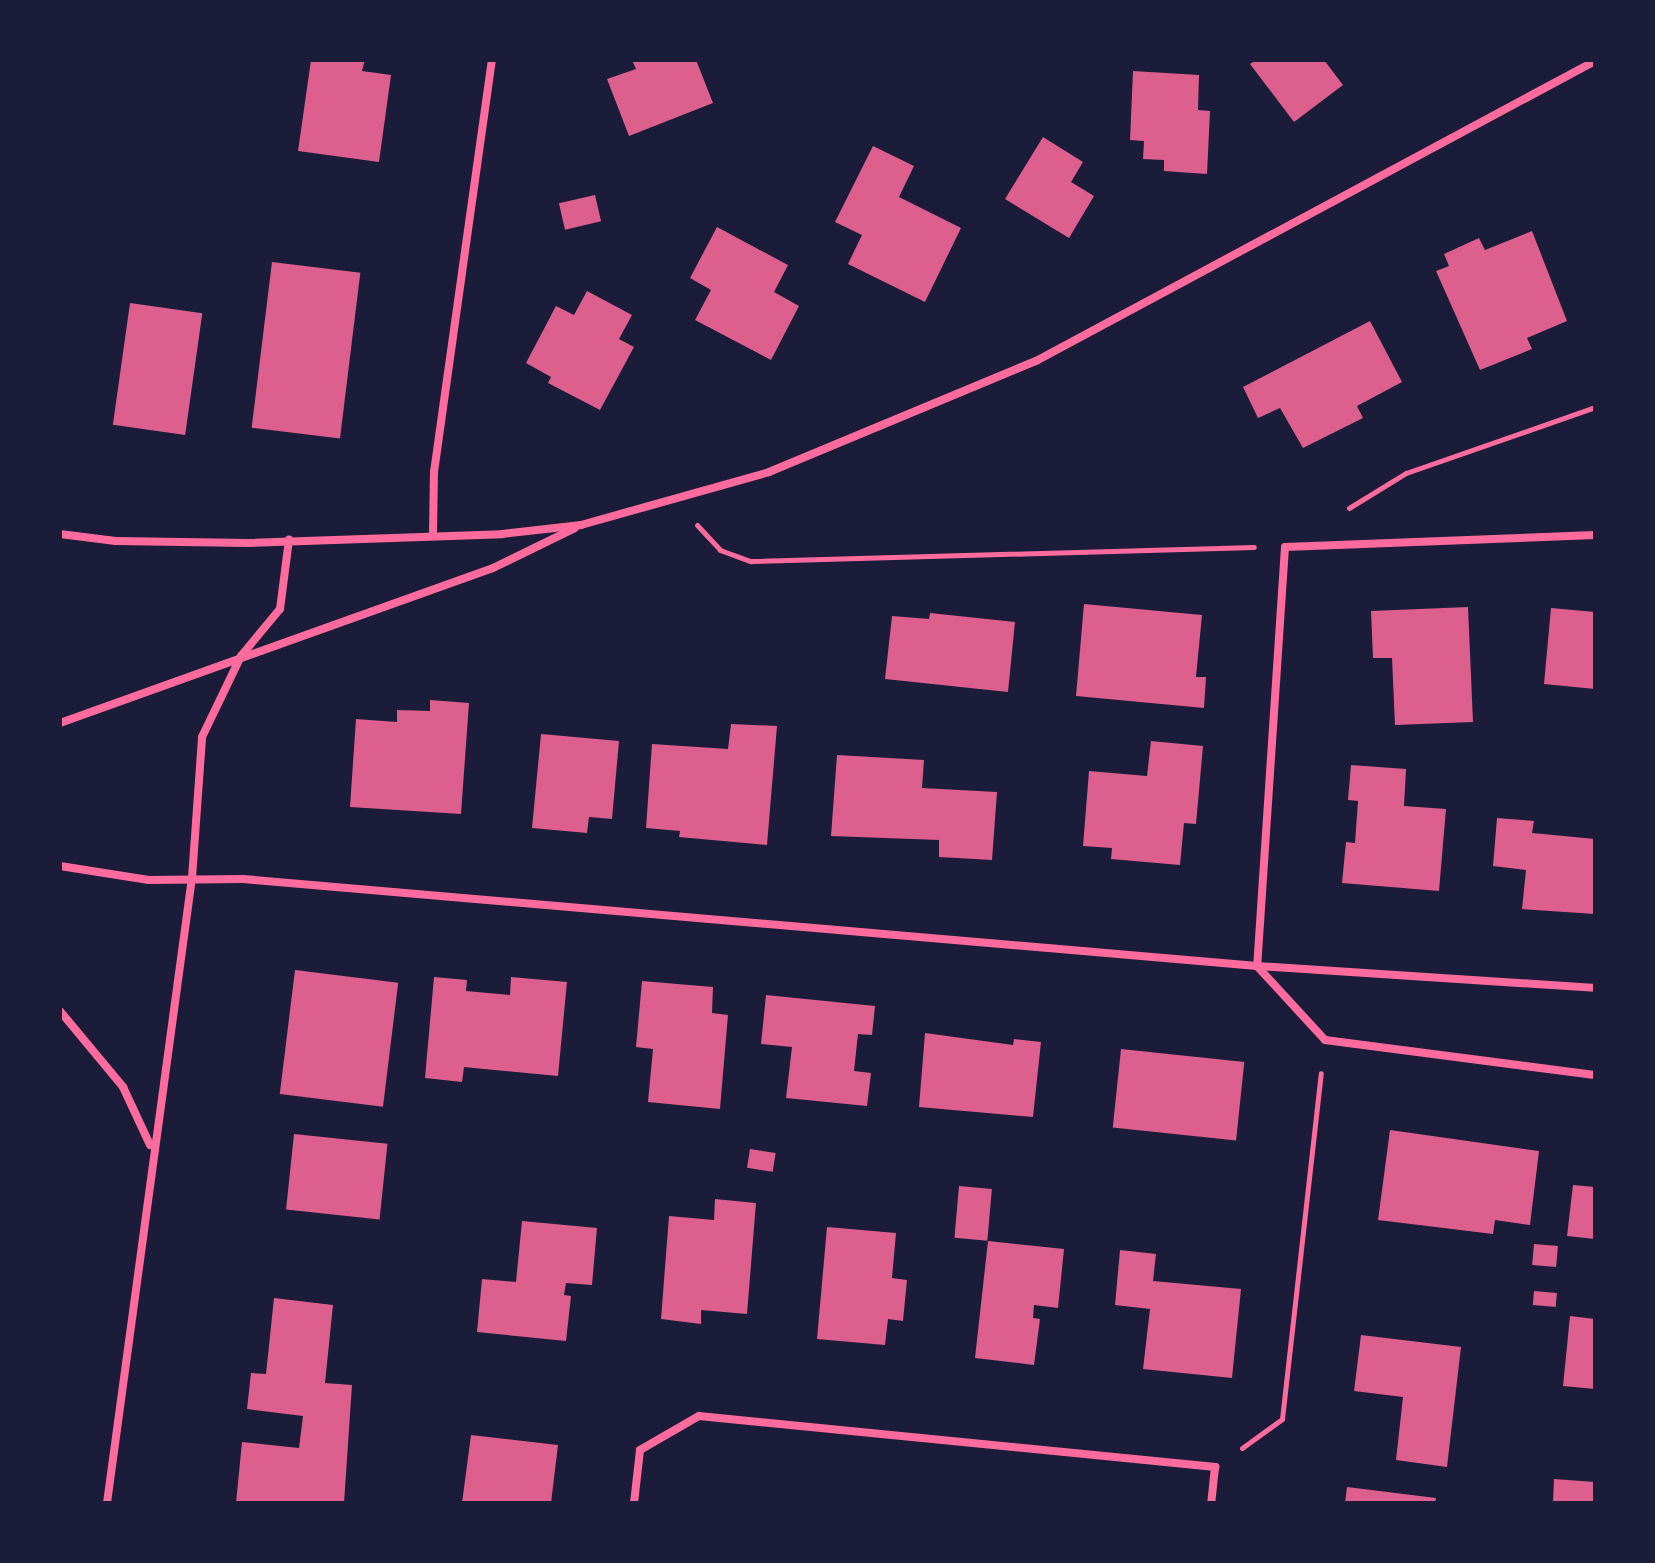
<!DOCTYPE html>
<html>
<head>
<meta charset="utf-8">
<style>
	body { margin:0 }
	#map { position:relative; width:1655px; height:1563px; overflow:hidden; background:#1b1b3a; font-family:"Noto Sans",sans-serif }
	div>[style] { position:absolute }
	.building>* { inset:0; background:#dd5f8e; transform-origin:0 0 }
	.path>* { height:5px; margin:-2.5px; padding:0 2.5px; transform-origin:2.5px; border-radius:2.5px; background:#ff6b9d }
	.minor>* { height:8px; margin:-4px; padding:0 4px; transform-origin:4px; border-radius:4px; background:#ff6b9d }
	span { translate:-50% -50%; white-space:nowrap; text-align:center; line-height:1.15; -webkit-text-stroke:8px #1b1b3a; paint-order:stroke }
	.frame { position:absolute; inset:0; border:62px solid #1b1b3a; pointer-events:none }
</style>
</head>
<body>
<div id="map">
	<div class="building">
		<div style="clip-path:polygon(311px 60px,365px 60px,362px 71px,391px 75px,379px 162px,298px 151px)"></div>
		<div style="clip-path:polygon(632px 60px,696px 60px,713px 103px,629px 136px,607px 79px,636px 69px)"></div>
		<div style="clip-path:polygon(1256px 60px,1324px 60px,1343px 85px,1294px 122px,1250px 64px)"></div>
		<div style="clip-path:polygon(1133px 71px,1199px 75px,1198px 110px,1210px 111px,1207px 174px,1164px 171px,1164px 160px,1143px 159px,1144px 141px,1130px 140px)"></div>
		<div style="clip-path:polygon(1043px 137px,1083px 162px,1071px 182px,1094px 196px,1069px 238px,1005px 199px)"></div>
		<div style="clip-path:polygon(873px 146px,914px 166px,899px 197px,961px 228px,925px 302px,848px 264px,862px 235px,835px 222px)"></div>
		<div style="left:595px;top:195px;width:27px;height:37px;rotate:77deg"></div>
		<div style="clip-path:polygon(717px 227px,788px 265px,774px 292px,799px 306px,771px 360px,695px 320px,711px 290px,690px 278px)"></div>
		<div style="clip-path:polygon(1532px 231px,1567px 321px,1527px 338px,1532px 349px,1480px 370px,1436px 271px,1449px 266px,1444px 254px,1479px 238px,1485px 250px)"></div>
		<div style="left:272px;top:262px;width:89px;height:167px;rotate:7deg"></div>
		<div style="clip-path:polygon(587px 291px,632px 315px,619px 339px,634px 347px,600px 410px,548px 383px,551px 377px,526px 363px,556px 306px,574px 315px)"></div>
		<div style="left:130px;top:303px;width:73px;height:123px;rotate:8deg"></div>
		<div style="clip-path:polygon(1370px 321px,1402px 382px,1357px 406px,1363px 418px,1303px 448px,1280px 408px,1258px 418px,1243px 387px)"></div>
		<div style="clip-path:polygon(1084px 604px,1202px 615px,1196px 677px,1206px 677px,1204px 708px,1076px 696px)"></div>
		<div style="clip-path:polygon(1468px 607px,1473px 722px,1395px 725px,1392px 658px,1373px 658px,1371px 611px)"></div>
		<div style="clip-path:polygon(1551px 608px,1595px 612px,1595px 689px,1544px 684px)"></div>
		<div style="clip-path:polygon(930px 613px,1015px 622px,1008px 692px,885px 679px,892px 616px,929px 619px)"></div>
		<div style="clip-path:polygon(430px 700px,469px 703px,461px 814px,350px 807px,356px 719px,397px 722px,397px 710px,430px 711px)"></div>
		<div style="clip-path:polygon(731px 724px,777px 726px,767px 845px,679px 837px,680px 831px,646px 828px,652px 744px,728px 749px)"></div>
		<div style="clip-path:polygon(541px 734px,619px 741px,612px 819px,589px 817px,587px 833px,532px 828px)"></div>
		<div style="clip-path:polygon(1151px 741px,1203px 746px,1196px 824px,1184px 823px,1180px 865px,1111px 859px,1112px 848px,1083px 846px,1089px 771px,1147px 776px)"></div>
		<div style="clip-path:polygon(837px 755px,924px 760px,922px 788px,997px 792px,992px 860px,939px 857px,939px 840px,831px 836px)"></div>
		<div style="clip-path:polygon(1351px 765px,1406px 769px,1404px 806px,1446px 809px,1439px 891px,1342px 883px,1346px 842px,1355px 843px,1358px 801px,1348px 800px)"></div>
		<div style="clip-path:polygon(1497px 818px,1534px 821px,1532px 833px,1595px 839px,1595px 914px,1522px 909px,1526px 870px,1493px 866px)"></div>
		<div style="left:295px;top:970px;width:104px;height:125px;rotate:7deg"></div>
		<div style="clip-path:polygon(434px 977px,467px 980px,466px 991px,510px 995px,511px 977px,567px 982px,558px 1076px,464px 1067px,462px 1082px,425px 1078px)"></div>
		<div style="clip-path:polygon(642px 981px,713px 987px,712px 1013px,728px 1015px,720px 1109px,648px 1102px,653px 1049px,636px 1047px)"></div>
		<div style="clip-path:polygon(766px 995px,875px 1006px,872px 1035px,858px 1034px,854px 1071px,871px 1073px,867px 1106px,786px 1098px,792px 1047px,761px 1044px)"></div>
		<div style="clip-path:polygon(925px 1033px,1013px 1045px,1014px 1039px,1041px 1042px,1033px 1117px,919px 1107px)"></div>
		<div style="left:1121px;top:1049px;width:124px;height:79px;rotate:6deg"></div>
		<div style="clip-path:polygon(1390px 1130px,1539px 1151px,1530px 1225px,1495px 1220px,1493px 1234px,1378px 1220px)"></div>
		<div style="left:294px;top:1134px;width:94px;height:76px;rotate:6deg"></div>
		<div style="left:750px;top:1149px;width:26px;height:19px;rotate:9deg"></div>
		<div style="clip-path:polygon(1573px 1185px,1595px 1187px,1595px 1239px,1567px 1236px)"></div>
		<div style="left:959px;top:1186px;width:33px;height:52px;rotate:5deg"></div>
		<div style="clip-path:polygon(715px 1199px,756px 1203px,747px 1314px,701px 1310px,701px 1324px,661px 1319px,669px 1216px,714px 1220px)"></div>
		<div style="clip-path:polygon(522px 1221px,597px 1228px,592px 1285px,566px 1283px,564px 1295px,571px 1296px,566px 1341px,477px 1332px,482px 1279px,516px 1282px)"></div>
		<div style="clip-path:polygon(827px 1227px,896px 1233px,892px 1278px,907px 1280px,903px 1321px,888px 1319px,885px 1345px,817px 1339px)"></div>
		<div style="clip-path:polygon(988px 1241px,1064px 1249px,1058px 1308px,1034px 1305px,1033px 1318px,1040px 1319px,1034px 1365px,975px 1358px)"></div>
		<div style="left:1534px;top:1244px;width:24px;height:21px;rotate:5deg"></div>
		<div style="clip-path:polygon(1120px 1250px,1156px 1254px,1153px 1281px,1241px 1289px,1232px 1378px,1143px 1369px,1150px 1309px,1115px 1305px)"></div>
		<div style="left:1534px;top:1291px;width:23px;height:14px;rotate:5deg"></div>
		<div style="clip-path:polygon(274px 1298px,333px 1305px,325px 1383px,352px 1385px,344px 1503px,236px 1503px,242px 1442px,299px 1448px,303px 1416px,247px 1409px,251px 1373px,266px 1374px)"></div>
		<div style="clip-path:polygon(1570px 1316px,1595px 1319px,1595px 1389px,1563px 1386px)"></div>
		<div style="clip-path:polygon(1361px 1335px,1461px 1347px,1447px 1467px,1396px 1460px,1403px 1397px,1354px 1391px)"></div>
		<div style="clip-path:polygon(471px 1435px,558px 1445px,551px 1503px,462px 1503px)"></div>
		<div style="clip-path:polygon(1554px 1479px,1595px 1482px,1595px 1503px,1553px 1503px)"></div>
		<div style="clip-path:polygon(1347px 1487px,1436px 1498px,1435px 1503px,1345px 1503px)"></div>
	</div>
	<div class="path">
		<div style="left:1349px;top:508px;width:67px;rotate:-31.6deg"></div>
		<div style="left:1406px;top:473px;width:200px;rotate:-19.2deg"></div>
		<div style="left:697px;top:525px;width:34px;rotate:47deg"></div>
		<div style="left:720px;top:550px;width:33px;rotate:20deg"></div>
		<div style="left:751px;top:561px;width:503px;rotate:-1.59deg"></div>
		<div style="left:1242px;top:1448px;width:49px;rotate:-35.9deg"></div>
		<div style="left:1282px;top:1419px;width:348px;rotate:-83.6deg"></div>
	</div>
	<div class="minor">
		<div style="left:433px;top:533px;width:61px;rotate:-89.1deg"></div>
		<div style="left:434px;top:472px;width:416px;rotate:-82deg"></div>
		<div style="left:60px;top:534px;width:56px;rotate:7.1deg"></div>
		<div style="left:116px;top:541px;width:132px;rotate:0.9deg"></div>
		<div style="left:248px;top:543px;width:254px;rotate:-2deg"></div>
		<div style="left:502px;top:534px;width:80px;rotate:-6.5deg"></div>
		<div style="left:581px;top:525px;width:195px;rotate:-15.7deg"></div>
		<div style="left:769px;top:472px;width:289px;rotate:-22.6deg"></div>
		<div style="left:1036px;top:361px;width:634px;rotate:-28.22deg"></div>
		<div style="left:1595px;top:535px;width:310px;rotate:177.8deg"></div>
		<div style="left:1285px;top:547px;width:420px;rotate:93.8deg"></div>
		<div style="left:1257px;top:966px;width:100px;rotate:47.4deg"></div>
		<div style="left:1325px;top:1040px;width:272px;rotate:7.4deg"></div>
		<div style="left:60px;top:723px;width:460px;rotate:-19.7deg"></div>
		<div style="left:493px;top:568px;width:91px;rotate:-26deg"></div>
		<div style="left:60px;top:866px;width:90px;rotate:8.9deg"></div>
		<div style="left:149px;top:880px;width:94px;rotate:-0.6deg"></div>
		<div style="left:243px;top:879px;width:1018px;rotate:4.9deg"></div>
		<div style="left:1257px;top:966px;width:339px;rotate:3.7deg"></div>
		<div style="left:60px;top:1011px;width:99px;rotate:50.3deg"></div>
		<div style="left:123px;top:1087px;width:64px;rotate:65deg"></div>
		<div style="left:107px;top:1503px;width:631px;rotate:-82.26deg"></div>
		<div style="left:192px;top:878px;width:141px;rotate:-85.9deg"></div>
		<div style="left:202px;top:737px;width:90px;rotate:-64.3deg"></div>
		<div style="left:241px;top:656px;width:61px;rotate:-50.3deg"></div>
		<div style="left:280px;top:609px;width:70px;rotate:-82.6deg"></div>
		<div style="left:634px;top:1503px;width:53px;rotate:-83.5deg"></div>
		<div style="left:640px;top:1450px;width:68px;rotate:-30deg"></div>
		<div style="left:699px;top:1416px;width:519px;rotate:5.64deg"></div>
		<div style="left:1215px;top:1467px;width:36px;rotate:96deg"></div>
	</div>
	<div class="frame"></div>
</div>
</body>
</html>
